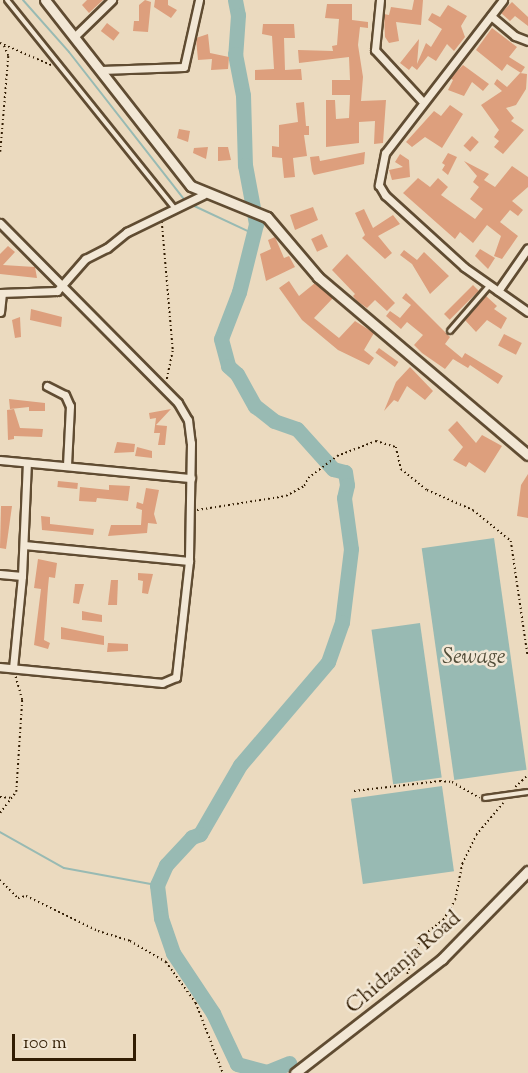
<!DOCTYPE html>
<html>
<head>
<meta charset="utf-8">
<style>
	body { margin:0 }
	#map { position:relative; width:528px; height:1073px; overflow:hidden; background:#ebdabf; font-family:"Sorts Mill Goudy",serif }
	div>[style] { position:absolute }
	.water>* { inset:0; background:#98bab3; transform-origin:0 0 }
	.stream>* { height:2px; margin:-1px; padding:0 1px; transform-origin:1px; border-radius:1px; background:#98bab3 }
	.river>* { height:15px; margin:-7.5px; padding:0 7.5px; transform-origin:7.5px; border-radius:7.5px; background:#98bab3 }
	.building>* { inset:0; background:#dd9f7d; transform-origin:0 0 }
	.path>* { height:1.5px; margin-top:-0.75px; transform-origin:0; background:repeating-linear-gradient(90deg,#321d03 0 1.5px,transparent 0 4.5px) }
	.roads { filter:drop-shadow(2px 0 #604c32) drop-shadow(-2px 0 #604c32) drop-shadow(0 2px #604c32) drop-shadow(0 -2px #604c32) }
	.service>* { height:4px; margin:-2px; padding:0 2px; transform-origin:2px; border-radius:2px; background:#f2e7d5 }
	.minor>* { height:7px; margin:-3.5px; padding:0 3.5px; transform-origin:3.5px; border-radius:3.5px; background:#f2e7d5 }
	.tertiary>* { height:9px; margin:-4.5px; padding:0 4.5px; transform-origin:4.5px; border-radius:4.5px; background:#f2e7d5 }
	span { translate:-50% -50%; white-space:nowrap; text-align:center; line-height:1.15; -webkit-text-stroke:5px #f2e7d5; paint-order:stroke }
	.street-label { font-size:21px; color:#321d03 }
	.water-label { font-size:22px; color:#514c38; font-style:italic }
	.scale { position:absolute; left:12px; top:1034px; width:124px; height:27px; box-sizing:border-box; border:3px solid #321d03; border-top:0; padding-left:8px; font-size:18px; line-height:21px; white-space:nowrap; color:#321d03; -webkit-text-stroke:4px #f2e7d5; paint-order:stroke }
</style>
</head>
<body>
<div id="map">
	<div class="water">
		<div style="left:494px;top:538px;width:234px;height:73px;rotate:82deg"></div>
		<div style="left:420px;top:623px;width:156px;height:49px;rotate:82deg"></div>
		<div style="left:442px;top:786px;width:86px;height:92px;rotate:82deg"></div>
	</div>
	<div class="stream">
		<div style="left:23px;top:0;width:69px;rotate:48.5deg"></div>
		<div style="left:69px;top:52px;width:187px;rotate:52deg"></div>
		<div style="left:190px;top:204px;width:71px;rotate:25.1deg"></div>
		<div style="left:0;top:832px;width:73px;rotate:29.4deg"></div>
		<div style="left:64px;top:868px;width:95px;rotate:10.4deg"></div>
	</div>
	<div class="river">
		<div style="left:235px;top:0;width:15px;rotate:79deg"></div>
		<div style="left:238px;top:15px;width:39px;rotate:94deg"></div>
		<div style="left:235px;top:54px;width:42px;rotate:79deg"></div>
		<div style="left:243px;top:95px;width:70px;rotate:88.4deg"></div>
		<div style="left:245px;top:165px;width:60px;rotate:79.4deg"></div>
		<div style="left:256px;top:224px;width:70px;rotate:104deg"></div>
		<div style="left:239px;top:292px;width:50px;rotate:111deg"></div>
		<div style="left:221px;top:339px;width:28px;rotate:75deg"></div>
		<div style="left:228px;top:366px;width:12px;rotate:42deg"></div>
		<div style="left:237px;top:374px;width:37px;rotate:61deg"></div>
		<div style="left:255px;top:406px;width:24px;rotate:38deg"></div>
		<div style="left:274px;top:421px;width:24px;rotate:19deg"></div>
		<div style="left:297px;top:429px;width:54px;rotate:48deg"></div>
		<div style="left:333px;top:469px;width:12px;rotate:14deg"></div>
		<div style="left:345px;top:472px;width:13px;rotate:81deg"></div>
		<div style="left:347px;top:485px;width:13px;rotate:103deg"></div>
		<div style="left:344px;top:498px;width:51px;rotate:82.2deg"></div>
		<div style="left:351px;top:549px;width:74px;rotate:97deg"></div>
		<div style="left:342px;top:622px;width:42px;rotate:109.3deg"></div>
		<div style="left:328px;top:662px;width:135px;rotate:130.5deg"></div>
		<div style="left:240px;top:765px;width:80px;rotate:120.1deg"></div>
		<div style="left:200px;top:834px;width:9px;rotate:159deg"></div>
		<div style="left:192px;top:837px;width:38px;rotate:133deg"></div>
		<div style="left:166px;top:865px;width:22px;rotate:114deg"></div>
		<div style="left:157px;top:885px;width:33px;rotate:83deg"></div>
		<div style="left:161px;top:918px;width:37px;rotate:71deg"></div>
		<div style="left:173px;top:953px;width:72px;rotate:56.3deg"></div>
		<div style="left:213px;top:1013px;width:56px;rotate:64.8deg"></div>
		<div style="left:237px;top:1064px;width:31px;rotate:15deg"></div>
		<div style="left:267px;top:1072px;width:24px;rotate:-22deg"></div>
	</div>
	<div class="building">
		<div style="clip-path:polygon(87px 0,103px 0,89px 13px,82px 5px)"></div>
		<div style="clip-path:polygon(145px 0,151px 2px,148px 32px,133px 31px,134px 21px,139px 21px,139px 5px)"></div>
		<div style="clip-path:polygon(155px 0,168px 0,168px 5px,177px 10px,171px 18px,154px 7px)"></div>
		<div style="clip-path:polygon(414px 0,423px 0,421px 25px,396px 22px,399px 41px,389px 43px,385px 37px,384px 14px,389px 15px,391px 7px,412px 10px)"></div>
		<div style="clip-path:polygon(512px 2px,528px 17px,528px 26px,515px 16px,510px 21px,501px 13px)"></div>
		<div style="clip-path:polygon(327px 4px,352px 4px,352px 20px,368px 22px,368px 28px,360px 27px,358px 45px,363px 77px,361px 101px,386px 100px,383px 143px,374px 144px,375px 121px,359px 122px,359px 143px,326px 147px,326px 100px,335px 100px,336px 119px,349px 118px,350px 95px,332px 95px,332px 80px,350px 80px,349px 57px,299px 63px,298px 50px,333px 51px,332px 46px,337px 45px,339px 19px,325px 18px)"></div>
		<div style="clip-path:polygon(448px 5px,467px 16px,461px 26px,465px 37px,454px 51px,447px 44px,436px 61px,428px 56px,417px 70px,412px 66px,409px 70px,400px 63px,419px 39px,417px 64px,426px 43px,431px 47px,442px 29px,428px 20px,432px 13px,440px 17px)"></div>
		<div style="left:107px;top:23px;width:16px;height:10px;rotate:38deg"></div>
		<div style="clip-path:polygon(263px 24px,294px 24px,295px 38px,284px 38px,285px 70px,301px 69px,302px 80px,255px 80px,255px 70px,274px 69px,272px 36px,262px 34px)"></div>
		<div style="clip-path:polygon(492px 28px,517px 47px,509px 57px,525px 67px,521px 73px,507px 64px,502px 71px,476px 50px)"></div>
		<div style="clip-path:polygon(208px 34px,210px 53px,229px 57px,228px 69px,211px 70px,212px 59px,198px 60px,196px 38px)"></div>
		<div style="clip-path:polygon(463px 65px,489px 84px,483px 91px,472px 82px,464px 96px,448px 90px,453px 80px,450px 78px)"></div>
		<div style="clip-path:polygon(520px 73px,527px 74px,526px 89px,516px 105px,506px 108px,514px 118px,511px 121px,524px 130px,503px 154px,494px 147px,499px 141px,494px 137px,499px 130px,481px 105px,502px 91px,494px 84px,497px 79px,507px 87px)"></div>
		<div style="clip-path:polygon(304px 102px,306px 126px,309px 126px,309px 135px,304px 135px,307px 156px,293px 158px,295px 177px,284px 178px,282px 158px,272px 157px,272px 146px,279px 147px,279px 125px,298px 122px,296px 103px)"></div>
		<div style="clip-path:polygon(450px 105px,463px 114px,442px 148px,425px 137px,412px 147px,406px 142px,434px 111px,441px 116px)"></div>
		<div style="clip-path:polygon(179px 129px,190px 131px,188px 142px,177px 138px)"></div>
		<div style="left:472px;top:136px;width:9px;height:13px;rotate:41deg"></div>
		<div style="clip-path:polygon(208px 147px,206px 159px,193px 153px,194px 148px)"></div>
		<div style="clip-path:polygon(218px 147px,228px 147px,231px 160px,218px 161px)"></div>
		<div style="clip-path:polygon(365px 152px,364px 164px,314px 175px,312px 171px,310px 157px,319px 156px,320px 161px)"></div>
		<div style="clip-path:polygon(448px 153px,457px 157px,448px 175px,442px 170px,445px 165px,442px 163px)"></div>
		<div style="clip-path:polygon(400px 154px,409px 160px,410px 177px,392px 180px,389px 170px,403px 167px,395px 162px)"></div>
		<div style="clip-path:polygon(464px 161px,489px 174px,484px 180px,495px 187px,512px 166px,528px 177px,528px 187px,512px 201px,523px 210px,518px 216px,510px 210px,500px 222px,518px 236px,502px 259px,494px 256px,501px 236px,487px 225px,473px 243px,460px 232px,455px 239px,403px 193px,418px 178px,430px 187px,438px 178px,448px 187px,441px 195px,475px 219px,483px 209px,470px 199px,479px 187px,473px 182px,477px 176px)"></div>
		<div style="clip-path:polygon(313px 207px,318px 220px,295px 230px,290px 215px)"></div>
		<div style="clip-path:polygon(364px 209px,373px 228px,393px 215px,400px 224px,378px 236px,392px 253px,385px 259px,362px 238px,365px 235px,355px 213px)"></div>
		<div style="left:322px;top:234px;width:14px;height:12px;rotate:65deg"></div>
		<div style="clip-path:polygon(275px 237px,284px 258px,289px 256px,295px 267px,266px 281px,260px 254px,271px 249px,268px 240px)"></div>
		<div style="clip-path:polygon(8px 246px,15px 252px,3px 265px,35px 267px,37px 278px,0 274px,0 254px)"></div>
		<div style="clip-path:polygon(480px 249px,495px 258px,488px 269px,475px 256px)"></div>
		<div style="clip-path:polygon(404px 250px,417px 260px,424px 252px,449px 276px,430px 294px,412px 264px,400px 255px)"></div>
		<div style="clip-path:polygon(347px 254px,395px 303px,387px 311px,375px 300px,367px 308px,357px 301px,353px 296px,355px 294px,332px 270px)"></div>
		<div style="clip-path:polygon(289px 281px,299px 296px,315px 283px,333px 298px,314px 318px,339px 338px,355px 321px,374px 333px,364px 350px,374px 358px,369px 365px,338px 350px,302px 320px,279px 288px)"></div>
		<div style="left:473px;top:285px;width:8px;height:41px;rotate:45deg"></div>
		<div style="clip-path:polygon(406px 293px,450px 337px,445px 344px,462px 358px,465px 353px,503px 376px,498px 384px,470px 365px,468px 368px,453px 359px,445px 369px,422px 353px,414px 345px,423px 335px,407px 322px,401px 329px,386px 316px,390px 311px,400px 318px,411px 305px,402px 298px)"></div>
		<div style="clip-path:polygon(486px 296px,497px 306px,494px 309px,507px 318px,501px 329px,487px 320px,476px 332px,465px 320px)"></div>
		<div style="clip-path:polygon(31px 309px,62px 317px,61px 327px,30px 320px)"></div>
		<div style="clip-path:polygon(20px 317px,21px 337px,15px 338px,12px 320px)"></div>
		<div style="left:504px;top:334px;width:20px;height:13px;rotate:27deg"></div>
		<div style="left:379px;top:348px;width:24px;height:6px;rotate:36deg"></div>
		<div style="clip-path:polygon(410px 367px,433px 391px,425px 400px,407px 386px,398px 402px,394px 400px,384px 411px,396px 382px)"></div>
		<div style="clip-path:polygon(9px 399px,45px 403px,45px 411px,29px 411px,29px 407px,10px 409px)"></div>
		<div style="clip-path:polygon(14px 409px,20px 428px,43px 429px,42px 437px,14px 436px,14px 439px,8px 440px,7px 410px)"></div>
		<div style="clip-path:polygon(171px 409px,156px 425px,167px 426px,165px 445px,158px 445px,160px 433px,154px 433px,156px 418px,150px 419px,149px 413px)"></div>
		<div style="clip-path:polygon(457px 421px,476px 443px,482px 435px,502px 446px,485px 473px,469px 462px,466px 467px,453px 460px,463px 447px,448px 430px)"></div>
		<div style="clip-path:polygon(117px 442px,135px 444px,134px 452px,114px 453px)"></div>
		<div style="clip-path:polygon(137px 447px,152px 451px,152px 458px,135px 456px)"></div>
		<div style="clip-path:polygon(528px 474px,528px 518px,517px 516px,521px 485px)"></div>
		<div style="left:58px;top:481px;width:20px;height:6px;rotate:6deg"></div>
		<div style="clip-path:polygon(109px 485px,130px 486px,128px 501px,97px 498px,96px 502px,79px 501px,80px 487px,109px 490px)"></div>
		<div style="clip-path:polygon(146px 488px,159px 490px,154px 514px,157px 524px,148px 523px,147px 533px,108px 536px,111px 525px,141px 525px,142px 510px,136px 508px,137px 502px,143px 504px)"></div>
		<div style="clip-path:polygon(1px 506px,12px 506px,6px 549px,0 548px)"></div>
		<div style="clip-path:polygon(41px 516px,50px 517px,50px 524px,94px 529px,93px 535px,42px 530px)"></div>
		<div style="clip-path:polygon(38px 559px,57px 563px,55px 578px,49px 577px,48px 587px,44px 640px,50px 643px,48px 649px,34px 645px,41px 589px,34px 588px)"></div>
		<div style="clip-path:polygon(138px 573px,153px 574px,148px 594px,142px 593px,143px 581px,138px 580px)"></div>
		<div style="clip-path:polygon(111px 580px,118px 580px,117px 605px,108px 605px)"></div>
		<div style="clip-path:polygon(75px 584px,84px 584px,79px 604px,73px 603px)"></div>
		<div style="clip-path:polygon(82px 611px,102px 615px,102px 622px,82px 620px)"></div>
		<div style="clip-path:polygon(61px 627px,104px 636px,104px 645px,61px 639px)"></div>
		<div style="clip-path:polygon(108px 643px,128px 644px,128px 651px,107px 652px)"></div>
	</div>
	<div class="path">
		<div style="left:0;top:43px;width:56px;rotate:23.3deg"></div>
		<div style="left:0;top:152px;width:96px;rotate:-85.2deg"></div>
		<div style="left:8px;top:56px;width:13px;rotate:-113deg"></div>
		<div style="left:162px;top:222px;width:129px;rotate:85.1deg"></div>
		<div style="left:173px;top:351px;width:30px;rotate:102deg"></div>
		<div style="left:197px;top:510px;width:90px;rotate:-8.9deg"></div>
		<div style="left:286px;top:496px;width:21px;rotate:-29deg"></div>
		<div style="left:304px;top:486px;width:9px;rotate:-63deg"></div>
		<div style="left:308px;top:478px;width:36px;rotate:-37deg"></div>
		<div style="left:337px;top:456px;width:42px;rotate:-21deg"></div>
		<div style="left:376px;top:441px;width:21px;rotate:17deg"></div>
		<div style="left:396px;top:447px;width:23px;rotate:77deg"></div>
		<div style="left:401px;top:469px;width:33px;rotate:39deg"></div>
		<div style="left:427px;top:490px;width:50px;rotate:23.5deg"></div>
		<div style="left:473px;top:510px;width:49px;rotate:39.2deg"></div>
		<div style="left:511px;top:541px;width:117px;rotate:81.7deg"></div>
		<div style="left:515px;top:787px;width:18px;rotate:-43deg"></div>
		<div style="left:354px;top:791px;width:87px;rotate:-6.6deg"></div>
		<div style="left:440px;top:781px;width:12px;rotate:5deg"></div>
		<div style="left:452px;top:782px;width:32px;rotate:30deg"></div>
		<div style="left:0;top:797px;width:13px;rotate:4deg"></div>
		<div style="left:0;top:813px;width:26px;rotate:-53deg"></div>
		<div style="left:16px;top:792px;width:92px;rotate:-86.3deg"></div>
		<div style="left:22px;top:700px;width:25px;rotate:-106deg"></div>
		<div style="left:0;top:880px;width:25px;rotate:45deg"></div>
		<div style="left:18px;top:898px;width:8px;rotate:-14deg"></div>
		<div style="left:26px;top:896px;width:80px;rotate:25.9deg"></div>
		<div style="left:98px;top:931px;width:34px;rotate:17deg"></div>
		<div style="left:130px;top:941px;width:42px;rotate:30.3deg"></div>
		<div style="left:166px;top:962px;width:51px;rotate:53.8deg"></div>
		<div style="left:196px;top:1003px;width:75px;rotate:68.9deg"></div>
		<div style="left:407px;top:974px;width:40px;rotate:-69deg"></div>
		<div style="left:421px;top:937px;width:28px;rotate:-38deg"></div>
		<div style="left:443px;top:920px;width:23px;rotate:-59deg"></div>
		<div style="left:455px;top:900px;width:37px;rotate:-79deg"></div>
		<div style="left:462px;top:864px;width:32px;rotate:-64deg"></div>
		<div style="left:476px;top:835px;width:42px;rotate:-49.8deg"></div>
	</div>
	<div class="roads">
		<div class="service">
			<div style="left:7px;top:0;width:268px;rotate:51.2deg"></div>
			<div style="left:450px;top:331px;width:60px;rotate:-49.1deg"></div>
			<div style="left:485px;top:798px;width:43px;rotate:-7.9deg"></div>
		</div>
		<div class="minor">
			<div style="left:380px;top:0;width:50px;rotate:95.7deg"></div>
			<div style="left:375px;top:50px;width:71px;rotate:47.3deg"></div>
			<div style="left:503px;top:0;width:193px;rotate:127.6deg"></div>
			<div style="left:385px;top:153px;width:33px;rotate:101deg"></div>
			<div style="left:379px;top:185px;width:12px;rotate:59deg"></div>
			<div style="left:385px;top:195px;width:107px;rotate:42.3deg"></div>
			<div style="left:464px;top:267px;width:78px;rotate:35.1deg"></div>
			<div style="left:491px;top:16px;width:31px;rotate:40deg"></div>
			<div style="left:515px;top:36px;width:14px;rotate:21deg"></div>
			<div style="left:74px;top:37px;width:53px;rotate:-44.2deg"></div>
			<div style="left:101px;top:70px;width:83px;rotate:-2.1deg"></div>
			<div style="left:184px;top:67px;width:69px;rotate:-77.4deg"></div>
			<div style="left:0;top:223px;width:253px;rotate:45.3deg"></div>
			<div style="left:178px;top:403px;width:20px;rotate:60deg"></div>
			<div style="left:188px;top:420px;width:23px;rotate:83deg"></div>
			<div style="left:191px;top:443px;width:118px;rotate:91deg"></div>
			<div style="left:189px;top:561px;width:117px;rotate:96.4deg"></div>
			<div style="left:176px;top:677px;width:15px;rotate:157deg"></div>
			<div style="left:162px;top:683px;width:163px;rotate:-174.4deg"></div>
			<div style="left:498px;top:291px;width:52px;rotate:-55.1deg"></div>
			<div style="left:0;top:293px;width:57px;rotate:-2deg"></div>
			<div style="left:57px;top:291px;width:43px;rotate:-48.8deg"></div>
			<div style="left:85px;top:259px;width:25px;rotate:-27deg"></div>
			<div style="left:107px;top:248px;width:26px;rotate:-39deg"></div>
			<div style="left:127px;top:232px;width:85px;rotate:-26deg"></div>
			<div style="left:0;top:312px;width:19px;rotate:-84deg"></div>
			<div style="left:47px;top:386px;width:20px;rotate:27deg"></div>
			<div style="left:65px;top:395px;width:12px;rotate:66deg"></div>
			<div style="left:70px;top:406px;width:60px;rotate:92.9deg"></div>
			<div style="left:0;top:460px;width:192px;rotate:5.4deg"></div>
			<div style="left:24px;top:545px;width:166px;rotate:5.5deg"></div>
			<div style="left:0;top:574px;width:22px;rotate:5deg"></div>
			<div style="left:13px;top:668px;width:92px;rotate:-84.4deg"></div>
			<div style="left:22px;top:576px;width:113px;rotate:-87.5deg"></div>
		</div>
		<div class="tertiary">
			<div style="left:45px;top:0;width:236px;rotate:51.9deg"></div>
			<div style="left:191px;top:186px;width:82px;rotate:22.2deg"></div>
			<div style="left:267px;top:217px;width:79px;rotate:49.6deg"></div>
			<div style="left:318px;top:277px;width:275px;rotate:40.3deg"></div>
			<div style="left:295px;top:1073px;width:186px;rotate:-37.8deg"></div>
			<div style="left:442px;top:959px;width:123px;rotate:-45.7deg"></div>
		</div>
	</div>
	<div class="street-label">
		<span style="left:404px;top:963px;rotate:-41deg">Chidzanja Road</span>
	</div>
	<div class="water-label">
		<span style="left:474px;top:659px">Sewage</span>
	</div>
	<div class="scale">100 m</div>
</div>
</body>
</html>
